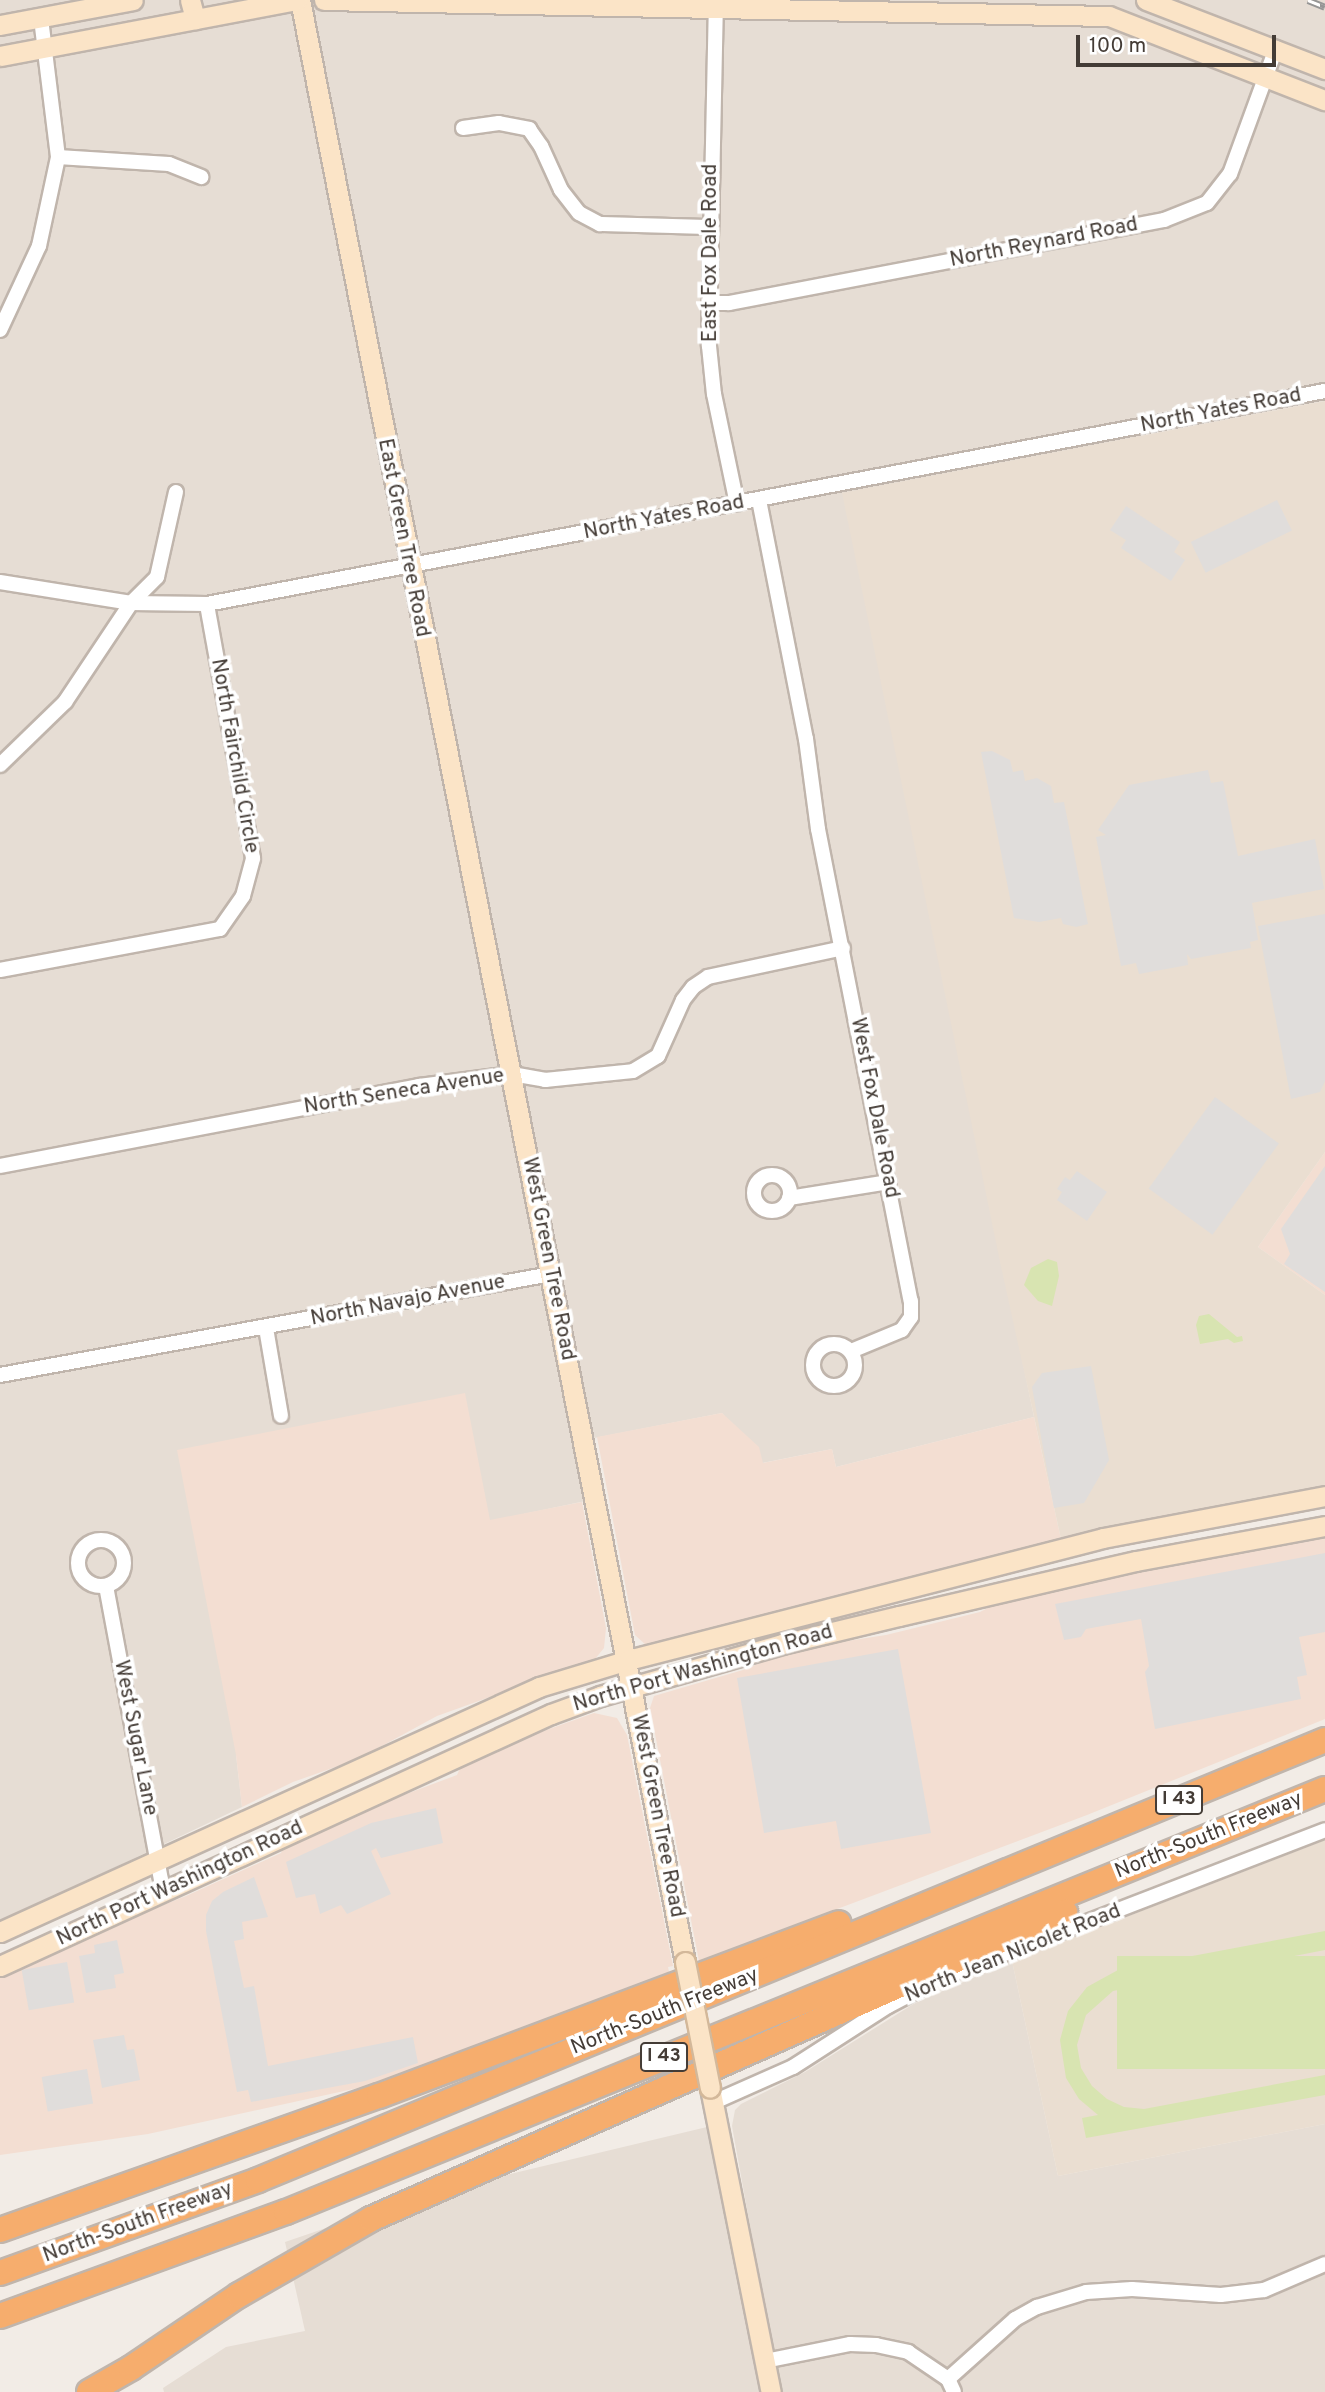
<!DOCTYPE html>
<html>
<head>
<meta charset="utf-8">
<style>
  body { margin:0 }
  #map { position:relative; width:1325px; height:2392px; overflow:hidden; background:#f2ece6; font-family:Overpass,sans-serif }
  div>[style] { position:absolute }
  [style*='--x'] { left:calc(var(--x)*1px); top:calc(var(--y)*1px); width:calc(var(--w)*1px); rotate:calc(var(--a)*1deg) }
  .residential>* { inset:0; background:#e6ddd4 }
  .commercial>* { inset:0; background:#f3ded2 }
  .education>* { inset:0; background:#eaded1 }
  .green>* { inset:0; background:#d8e4b1; transform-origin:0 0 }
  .parking>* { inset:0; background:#e0dddb; transform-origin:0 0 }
  .roads { filter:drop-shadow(2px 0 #c0b5ac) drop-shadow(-2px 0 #c0b5ac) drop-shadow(0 2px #c0b5ac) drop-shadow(0 -2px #c0b5ac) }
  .street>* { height:14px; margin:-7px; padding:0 7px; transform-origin:7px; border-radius:7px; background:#fff }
  .street>.ring { margin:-7px; padding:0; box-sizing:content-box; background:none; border:14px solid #fff; border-radius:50% }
  .secondary>* { height:19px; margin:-9.5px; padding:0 9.5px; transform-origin:9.5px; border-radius:9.5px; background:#fbe4c7 }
  .highway>* { height:24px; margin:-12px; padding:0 12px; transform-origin:12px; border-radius:12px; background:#f6ad6d }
  .rail>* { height:7px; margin-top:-3.5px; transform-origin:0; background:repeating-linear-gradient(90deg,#fff 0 13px,#959595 0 26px); box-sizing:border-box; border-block:2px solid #959595 }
  .bridges { filter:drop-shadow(2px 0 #d3b89a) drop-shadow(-2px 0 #d3b89a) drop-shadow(0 2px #d3b89a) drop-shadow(0 -2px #d3b89a) }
  .secondary-bridge>* { height:19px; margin:-9.5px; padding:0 9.5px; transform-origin:9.5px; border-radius:9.5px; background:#fbe4c7 }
  span { translate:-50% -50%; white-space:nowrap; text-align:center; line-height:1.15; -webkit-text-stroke:7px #fff; paint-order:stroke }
  .shield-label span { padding:2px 5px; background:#fff; border:2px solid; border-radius:5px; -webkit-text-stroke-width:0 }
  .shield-label { font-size:19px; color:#443c36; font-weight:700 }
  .street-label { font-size:21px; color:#443c36 }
  .scale { position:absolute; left:1076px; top:35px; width:200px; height:32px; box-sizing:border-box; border:4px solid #443c36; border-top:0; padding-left:9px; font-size:21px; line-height:24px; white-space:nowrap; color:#443c36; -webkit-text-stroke:5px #fff; paint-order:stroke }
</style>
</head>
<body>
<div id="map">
  <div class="residential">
    <i style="clip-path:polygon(0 0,1325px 0,1325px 401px,843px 494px,1034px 1417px,836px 1467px,832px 1449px,762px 1463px,722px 1413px,584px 1440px,595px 1499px,490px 1521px,236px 1755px,242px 1807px,0 1922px)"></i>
    <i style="clip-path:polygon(1012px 1961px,1058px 2176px,1325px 2124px,1325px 2392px,780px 2392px,732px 2126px,735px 2110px,741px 2104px,805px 2072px,915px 2003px)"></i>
    <i style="clip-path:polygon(707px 2127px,725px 2195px,763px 2392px,164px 2392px,163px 2388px,226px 2347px,305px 2331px,285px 2242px,426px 2194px)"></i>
  </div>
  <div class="commercial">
    <i style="clip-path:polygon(1325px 1152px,1325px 1295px,1258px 1247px)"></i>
    <i style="clip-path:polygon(465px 1393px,490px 1520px,582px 1502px,606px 1628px,604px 1648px,595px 1659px,437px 1716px,358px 1759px,293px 1782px,242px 1807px,236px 1755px,177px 1450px)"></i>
    <i style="clip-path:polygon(722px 1413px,759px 1447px,763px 1463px,832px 1449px,836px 1467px,1034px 1417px,1061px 1539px,647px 1646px,635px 1635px,597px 1437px)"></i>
    <i style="clip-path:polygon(1325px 1535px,1325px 1719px,1087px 1815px,699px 1961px,650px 1708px,654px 1696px,743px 1670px,795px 1649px,886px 1635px,980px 1612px,1003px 1600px,1108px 1576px)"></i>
    <i style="clip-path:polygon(594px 1713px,617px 1718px,627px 1735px,673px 1966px,668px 1967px,669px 1972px,376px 2084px,148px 2134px,0 2155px,0 1975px,87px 1935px,186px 1896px,281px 1853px,284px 1845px,334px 1821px,457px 1775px,462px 1764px,496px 1748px)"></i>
  </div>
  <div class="education">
    <i style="clip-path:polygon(1325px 401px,1325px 1152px,1258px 1247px,1325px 1295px,1325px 1487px,1061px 1539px,1000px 1262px,842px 493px)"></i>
    <i style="clip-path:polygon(1325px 1840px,1325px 2124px,1058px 2176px,1012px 1961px)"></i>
  </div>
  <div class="green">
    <i style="clip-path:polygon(1048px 1259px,1057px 1262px,1059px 1276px,1052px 1306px,1038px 1301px,1024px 1285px,1031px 1268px)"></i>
    <i style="clip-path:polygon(1209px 1314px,1237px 1337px,1242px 1336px,1243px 1341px,1234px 1343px,1228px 1339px,1200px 1344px,1196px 1325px,1199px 1316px)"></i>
    <i style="clip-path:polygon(1325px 1931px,1325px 1950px,1113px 1991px,1086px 2015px,1077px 2045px,1081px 2068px,1092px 2086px,1107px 2099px,1124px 2107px,1144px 2109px,1325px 2075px,1325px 2095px,1086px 2138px,1082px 2118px,1098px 2115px,1079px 2099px,1066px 2078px,1060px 2040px,1068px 2011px,1087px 1987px,1118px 1970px)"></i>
    <i style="left:1325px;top:1956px;width:113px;height:208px;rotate:90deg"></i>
  </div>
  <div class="parking">
    <i style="left:1277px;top:500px;width:34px;height:96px;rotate:64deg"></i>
    <i style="clip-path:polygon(1126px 506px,1180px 542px,1174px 552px,1185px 560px,1171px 581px,1121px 548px,1126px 540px,1110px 530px)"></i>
    <i style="clip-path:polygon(992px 751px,1010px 760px,1013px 772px,1023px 770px,1025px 781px,1037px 778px,1051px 786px,1054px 803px,1064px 802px,1088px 924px,1076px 927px,1063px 924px,1061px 918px,1039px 922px,1014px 918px,981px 752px)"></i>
    <i style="clip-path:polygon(1208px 770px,1211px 783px,1223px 781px,1238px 856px,1315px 839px,1324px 889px,1252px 903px,1258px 940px,1250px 942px,1251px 948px,1191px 959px,1187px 954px,1188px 965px,1139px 974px,1136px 963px,1121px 966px,1096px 837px,1106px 835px,1098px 830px,1129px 785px)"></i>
    <i style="clip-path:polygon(1325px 914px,1325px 1081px,1320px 1092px,1291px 1099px,1258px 926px)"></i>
    <i style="left:1215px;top:1097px;width:79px;height:113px;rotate:36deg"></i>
    <i style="clip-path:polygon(1325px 1166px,1325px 1292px,1284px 1264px,1290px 1254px,1281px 1229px)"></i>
    <i style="clip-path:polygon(1077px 1171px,1107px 1192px,1087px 1221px,1057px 1200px,1062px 1192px,1057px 1189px,1065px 1177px,1070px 1180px)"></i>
    <i style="clip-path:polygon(1091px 1366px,1109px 1460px,1084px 1503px,1054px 1508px,1032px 1387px,1042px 1373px)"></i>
    <i style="clip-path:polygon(1325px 1553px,1325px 1632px,1299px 1637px,1307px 1675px,1297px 1677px,1301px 1699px,1155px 1729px,1145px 1672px,1149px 1666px,1141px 1619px,1086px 1629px,1081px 1637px,1064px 1640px,1055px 1604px)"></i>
    <i style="clip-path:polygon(898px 1649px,931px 1833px,841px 1849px,836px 1821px,764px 1833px,737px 1678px)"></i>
    <i style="clip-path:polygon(436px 1808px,443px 1843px,381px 1858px,376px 1848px,371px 1851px,391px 1894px,347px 1914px,341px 1905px,320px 1914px,315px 1894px,296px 1898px,286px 1862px,371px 1823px)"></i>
    <i style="clip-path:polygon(254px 1877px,268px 1917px,242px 1922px,244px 1939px,234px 1941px,244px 1988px,254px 1986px,268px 2066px,413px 2037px,418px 2063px,365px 2081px,251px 2102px,248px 2090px,237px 2092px,206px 1931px,206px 1915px,212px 1901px,223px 1892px)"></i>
    <i style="clip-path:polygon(117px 1940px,124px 1973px,114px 1975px,116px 1988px,86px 1993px,79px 1956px,95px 1953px,94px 1945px)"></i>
    <i style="left:67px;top:1962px;width:41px;height:46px;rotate:80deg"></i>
    <i style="clip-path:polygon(124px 2035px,127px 2050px,134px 2049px,140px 2080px,102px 2088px,93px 2040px)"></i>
    <i style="left:87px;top:2069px;width:35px;height:46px;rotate:80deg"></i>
  </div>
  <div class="roads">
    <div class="street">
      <i style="--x:716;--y:0;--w:346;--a:91.2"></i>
      <i style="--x:709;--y:346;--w:48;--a:84.1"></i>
      <i style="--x:714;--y:394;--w:112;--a:78.2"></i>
      <i style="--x:463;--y:128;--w:36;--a:-8"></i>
      <i style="--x:499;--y:123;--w:31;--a:11"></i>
      <i style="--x:529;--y:129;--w:21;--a:55"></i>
      <i style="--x:541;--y:146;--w:48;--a:65.6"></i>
      <i style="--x:561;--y:190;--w:29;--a:52"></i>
      <i style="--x:579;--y:213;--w:24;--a:28"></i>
      <i style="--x:600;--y:224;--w:109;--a:1.6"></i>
      <i style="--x:58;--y:157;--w:111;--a:3.6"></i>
      <i style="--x:169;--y:164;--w:35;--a:22"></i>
      <i style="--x:710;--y:303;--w:19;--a:0"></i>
      <i style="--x:729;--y:303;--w:443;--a:-10.8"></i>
      <i style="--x:1164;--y:220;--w:46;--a:-21.6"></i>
      <i style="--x:1207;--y:203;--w:37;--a:-52"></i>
      <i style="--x:1230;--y:174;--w:134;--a:-69.9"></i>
      <i style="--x:0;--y:330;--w:93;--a:-65.1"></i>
      <i style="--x:39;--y:246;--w:91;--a:-77.9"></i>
      <i style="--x:58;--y:157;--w:140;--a:-97"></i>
      <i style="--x:759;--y:500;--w:244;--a:78.9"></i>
      <i style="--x:806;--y:739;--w:91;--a:82.4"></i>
      <i style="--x:818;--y:829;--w:481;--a:78.9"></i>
      <i style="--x:911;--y:1301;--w:16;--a:90"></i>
      <i style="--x:911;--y:1317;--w:16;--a:125"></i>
      <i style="--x:902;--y:1330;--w:55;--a:157.6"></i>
      <i style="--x:0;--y:582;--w:133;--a:9.1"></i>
      <i style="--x:131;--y:603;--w:76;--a:0.8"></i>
      <i style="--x:207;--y:604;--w:1138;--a:-10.79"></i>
      <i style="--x:0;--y:765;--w:91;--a:-44.1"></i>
      <i style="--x:65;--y:702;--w:119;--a:-56.3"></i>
      <i style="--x:131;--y:603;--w:37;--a:-45"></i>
      <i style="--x:157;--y:577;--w:87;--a:-77.4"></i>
      <i style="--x:0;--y:970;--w:224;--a:-10.6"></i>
      <i style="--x:220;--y:929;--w:40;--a:-55.1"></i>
      <i style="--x:243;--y:896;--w:39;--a:-75"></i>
      <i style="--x:253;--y:858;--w:258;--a:-100.3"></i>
      <i style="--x:0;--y:1166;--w:427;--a:-10.8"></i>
      <i style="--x:419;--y:1086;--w:94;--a:-7.4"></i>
      <i style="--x:512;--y:1074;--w:34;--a:10"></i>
      <i style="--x:545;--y:1080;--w:88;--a:-5.8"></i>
      <i style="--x:633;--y:1071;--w:29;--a:-31"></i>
      <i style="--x:658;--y:1056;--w:61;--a:-65.9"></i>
      <i style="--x:683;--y:1000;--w:16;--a:-52"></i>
      <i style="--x:693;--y:987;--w:18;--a:-34"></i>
      <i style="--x:708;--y:977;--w:138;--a:-12.1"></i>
      <i class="ring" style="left:754px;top:1175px;width:22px;height:22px"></i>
      <i style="--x:789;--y:1198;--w:101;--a:-9.1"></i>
      <i style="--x:266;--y:1328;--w:89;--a:80.3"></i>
      <i class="ring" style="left:813px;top:1344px;width:28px;height:28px"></i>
      <i style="--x:0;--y:1375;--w:560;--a:-10.39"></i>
      <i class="ring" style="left:78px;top:1540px;width:32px;height:32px"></i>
      <i style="--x:106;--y:1586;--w:310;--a:79.4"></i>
      <i style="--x:960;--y:1971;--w:391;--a:-21.1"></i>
      <i style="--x:714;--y:2102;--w:86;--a:-23.9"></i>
      <i style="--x:793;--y:2067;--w:113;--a:-32.7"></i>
      <i style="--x:888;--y:2006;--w:43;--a:-27.8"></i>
      <i style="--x:765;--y:2361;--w:87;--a:-11.3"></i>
      <i style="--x:850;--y:2344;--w:26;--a:2"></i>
      <i style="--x:876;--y:2345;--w:33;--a:12"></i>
      <i style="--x:908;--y:2352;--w:48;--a:34"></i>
      <i style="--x:948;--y:2379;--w:14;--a:65"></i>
      <i style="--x:948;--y:2379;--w:90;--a:-41.8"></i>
      <i style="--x:1015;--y:2319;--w:25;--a:-29"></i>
      <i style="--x:1037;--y:2307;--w:51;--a:-17"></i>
      <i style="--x:1086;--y:2292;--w:46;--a:-3.7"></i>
      <i style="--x:1132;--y:2289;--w:89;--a:3.9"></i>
      <i style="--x:1221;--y:2295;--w:43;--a:-6.6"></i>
      <i style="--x:1264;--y:2290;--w:66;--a:-23.1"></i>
    </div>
    <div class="secondary">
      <i style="--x:190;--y:0;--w:20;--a:75"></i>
      <i style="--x:300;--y:0;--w:1999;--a:78.9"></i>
      <i style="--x:324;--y:0;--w:785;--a:1.17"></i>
      <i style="--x:1109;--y:16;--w:232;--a:21.3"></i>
      <i style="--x:1146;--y:0;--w:192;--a:21.1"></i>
      <i style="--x:0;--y:25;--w:135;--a:-10.6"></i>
      <i style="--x:0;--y:56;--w:302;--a:-10.7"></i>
      <i style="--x:0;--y:1932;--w:592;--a:-24.44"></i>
      <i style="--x:539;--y:1687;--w:93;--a:-16.9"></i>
      <i style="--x:628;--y:1660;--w:490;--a:-14.4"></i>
      <i style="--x:1103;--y:1538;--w:226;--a:-10.7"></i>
      <i style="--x:0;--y:1966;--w:606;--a:-24.58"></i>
      <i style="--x:551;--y:1714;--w:52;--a:-20.2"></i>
      <i style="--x:600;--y:1696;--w:189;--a:-15.9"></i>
      <i style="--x:782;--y:1644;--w:120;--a:-13.5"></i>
      <i style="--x:899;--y:1616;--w:243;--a:-13.1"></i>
      <i style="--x:1136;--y:1561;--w:192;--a:-10.5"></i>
      <i style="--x:710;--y:2088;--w:310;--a:78.7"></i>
    </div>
    <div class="highway">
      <i style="--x:0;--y:2230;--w:402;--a:-19.5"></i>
      <i style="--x:379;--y:2096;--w:491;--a:-20.6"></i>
      <i style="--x:0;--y:2273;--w:274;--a:-19.8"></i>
      <i style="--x:258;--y:2180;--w:1154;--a:-22.41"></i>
      <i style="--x:0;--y:2316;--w:304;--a:-20"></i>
      <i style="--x:286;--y:2212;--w:1122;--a:-22.15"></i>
      <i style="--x:89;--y:2392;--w:48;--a:-29.7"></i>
      <i style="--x:131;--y:2368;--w:130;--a:-34.1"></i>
      <i style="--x:239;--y:2295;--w:152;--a:-29.9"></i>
      <i style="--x:371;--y:2219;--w:759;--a:-23.86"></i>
    </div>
  </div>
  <div class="rail">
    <i style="--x:1308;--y:0;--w:18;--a:22"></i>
  </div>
  <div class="bridges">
    <div class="secondary-bridge">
      <i style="--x:685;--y:1962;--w:128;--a:78.8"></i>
    </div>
  </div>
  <div class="shield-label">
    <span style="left:1179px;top:1800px">I 43</span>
    <span style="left:664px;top:2057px">I 43</span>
  </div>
  <div class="street-label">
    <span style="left:1044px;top:243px;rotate:-11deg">North Reynard Road</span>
    <span style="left:711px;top:253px;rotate:-90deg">East Fox Dale Road</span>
    <span style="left:1221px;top:411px;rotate:-11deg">North Yates Road</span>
    <span style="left:664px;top:518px;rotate:-11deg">North Yates Road</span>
    <span style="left:403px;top:538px;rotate:79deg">East Green Tree Road</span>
    <span style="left:234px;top:756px;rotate:80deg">North Fairchild Circle</span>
    <span style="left:404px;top:1092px;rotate:-9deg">North Seneca Avenue</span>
    <span style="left:874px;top:1108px;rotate:79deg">West Fox Dale Road</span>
    <span style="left:548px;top:1259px;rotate:79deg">West Green Tree Road</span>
    <span style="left:408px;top:1301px;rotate:-11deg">North Navajo Avenue</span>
    <span style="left:703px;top:1669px;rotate:-16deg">North Port Washington Road</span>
    <span style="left:135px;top:1738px;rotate:79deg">West Sugar Lane</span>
    <span style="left:657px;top:1816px;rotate:79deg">West Green Tree Road</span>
    <span style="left:1209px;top:1836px;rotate:-22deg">North-South Freeway</span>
    <span style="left:180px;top:1884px;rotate:-25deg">North Port Washington Road</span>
    <span style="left:1013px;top:1954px;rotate:-22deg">North Jean Nicolet Road</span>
    <span style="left:665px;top:2012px;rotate:-22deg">North-South Freeway</span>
    <span style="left:138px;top:2223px;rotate:-20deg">North-South Freeway</span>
  </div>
  <div class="scale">100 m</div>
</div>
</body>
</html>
